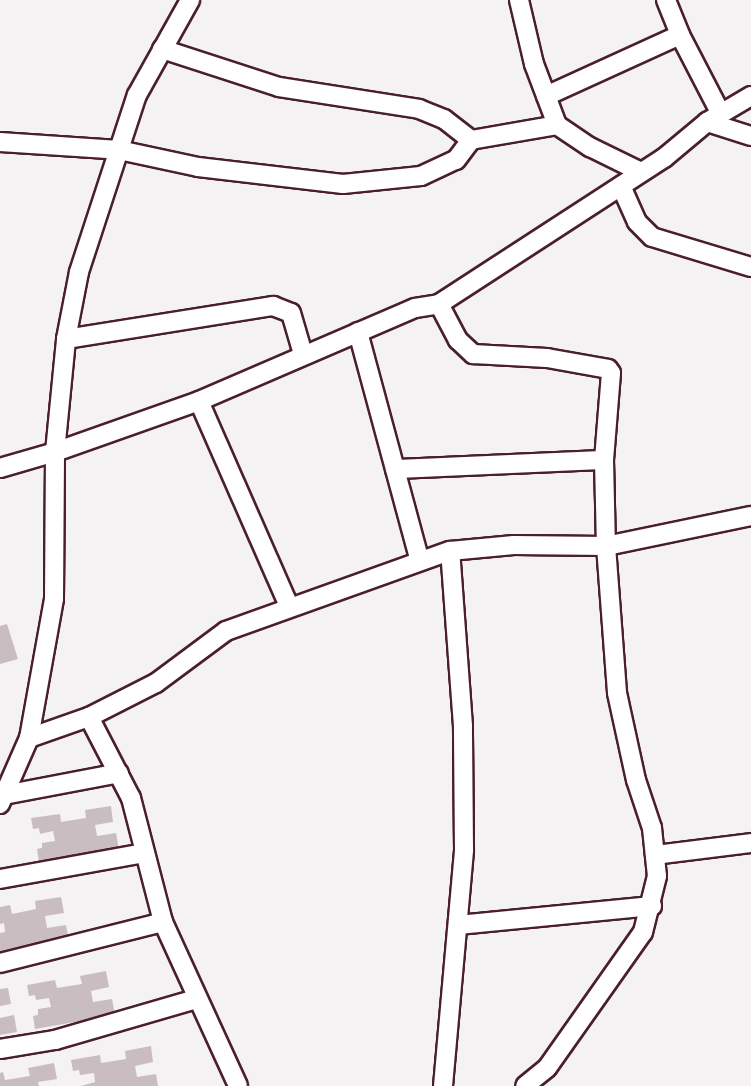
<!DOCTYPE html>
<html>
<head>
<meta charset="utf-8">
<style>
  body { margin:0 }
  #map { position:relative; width:751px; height:1086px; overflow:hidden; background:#f4f2f2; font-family:"Comic Neue",sans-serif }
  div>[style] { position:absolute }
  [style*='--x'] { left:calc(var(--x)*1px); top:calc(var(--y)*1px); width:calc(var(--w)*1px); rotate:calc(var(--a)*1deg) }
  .building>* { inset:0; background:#cabdc1 }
  .roads { filter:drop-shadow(2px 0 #4a1f2b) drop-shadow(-2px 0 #4a1f2b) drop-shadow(0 2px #4a1f2b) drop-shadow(0 -2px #4a1f2b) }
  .street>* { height:18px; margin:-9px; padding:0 9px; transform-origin:9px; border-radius:9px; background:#fff }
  span { translate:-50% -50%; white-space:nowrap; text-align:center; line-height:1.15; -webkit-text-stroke:6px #fff; paint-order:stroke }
</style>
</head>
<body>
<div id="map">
  <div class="building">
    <i style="clip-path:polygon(7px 624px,18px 659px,0 664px,0 626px)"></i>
    <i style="clip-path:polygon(111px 806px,113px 822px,95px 825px,97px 836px,116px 833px,119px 850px,39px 862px,37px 849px,42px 848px,42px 843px,55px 841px,53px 831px,40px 834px,39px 828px,33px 829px,31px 818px,60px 814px,61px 822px,86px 818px,85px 810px)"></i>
    <i style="clip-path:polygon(61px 897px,64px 913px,45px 916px,47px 928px,66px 925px,69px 941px,0 952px,0 933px,5px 932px,4px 923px,0 924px,0 907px,10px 905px,12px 914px,36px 909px,35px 901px)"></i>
    <i style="clip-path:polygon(106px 971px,109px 987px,91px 991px,93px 1002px,112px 999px,115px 1015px,35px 1029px,33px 1016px,38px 1015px,38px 1009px,51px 1007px,49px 998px,36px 1000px,35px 995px,29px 996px,27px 985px,55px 980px,57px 988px,82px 984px,80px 976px)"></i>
    <i style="clip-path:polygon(8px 988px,11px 1004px,0 1006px,0 989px)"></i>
    <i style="clip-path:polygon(14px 1015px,17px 1032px,0 1035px,0 1018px)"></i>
    <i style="clip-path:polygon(151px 1046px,153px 1062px,135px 1066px,137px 1077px,156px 1074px,158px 1086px,81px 1086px,95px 1082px,94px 1073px,80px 1075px,79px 1070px,73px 1071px,71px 1060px,100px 1055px,101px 1063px,126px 1059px,125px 1051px)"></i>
    <i style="clip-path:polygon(54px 1063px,57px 1079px,38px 1082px,39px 1086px,0 1086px,0 1073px,3px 1072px,5px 1080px,30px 1076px,28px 1068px)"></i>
  </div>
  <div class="roads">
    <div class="street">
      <i style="--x:519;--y:0;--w:66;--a:76.8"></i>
      <i style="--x:534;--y:64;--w:65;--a:69.3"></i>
      <i style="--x:557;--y:125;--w:40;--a:34"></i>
      <i style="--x:590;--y:147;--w:57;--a:26.1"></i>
      <i style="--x:666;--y:0;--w:38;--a:68"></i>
      <i style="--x:680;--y:35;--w:89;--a:62.6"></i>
      <i style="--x:162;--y:49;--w:123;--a:18"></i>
      <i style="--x:279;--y:87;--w:142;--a:8.9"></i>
      <i style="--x:419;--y:109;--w:27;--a:22"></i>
      <i style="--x:444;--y:119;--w:34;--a:38"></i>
      <i style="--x:546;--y:96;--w:147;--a:-24.5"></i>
      <i style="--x:707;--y:122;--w:46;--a:17.7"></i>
      <i style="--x:471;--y:140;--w:87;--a:-9.9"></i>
      <i style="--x:0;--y:142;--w:119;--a:3.8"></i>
      <i style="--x:119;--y:150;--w:81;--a:12.1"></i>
      <i style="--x:198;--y:167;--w:146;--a:6.7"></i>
      <i style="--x:343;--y:184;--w:78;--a:-5.9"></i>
      <i style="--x:421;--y:176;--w:38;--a:-25"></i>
      <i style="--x:456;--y:160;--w:25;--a:-53"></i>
      <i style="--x:621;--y:186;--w:39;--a:66"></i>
      <i style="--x:637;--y:222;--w:21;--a:45"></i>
      <i style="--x:652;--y:237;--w:103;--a:16.9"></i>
      <i style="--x:439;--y:304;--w:41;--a:62.2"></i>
      <i style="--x:458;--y:340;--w:21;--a:43"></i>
      <i style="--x:473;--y:354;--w:74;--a:3.1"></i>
      <i style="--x:547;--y:358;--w:62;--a:10.2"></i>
      <i style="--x:608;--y:369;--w:5;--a:53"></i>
      <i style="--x:611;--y:373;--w:87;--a:94.6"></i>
      <i style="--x:604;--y:460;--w:86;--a:88.7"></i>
      <i style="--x:606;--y:546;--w:147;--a:85.7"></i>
      <i style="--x:617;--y:693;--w:89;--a:77.7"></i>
      <i style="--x:636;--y:780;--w:51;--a:71.6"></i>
      <i style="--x:652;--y:828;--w:48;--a:84.1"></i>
      <i style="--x:657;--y:876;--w:58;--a:104"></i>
      <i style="--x:643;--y:932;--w:166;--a:125.2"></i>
      <i style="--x:547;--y:1068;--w:28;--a:141"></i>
      <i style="--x:358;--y:332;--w:237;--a:74.9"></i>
      <i style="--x:66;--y:339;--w:210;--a:-9.1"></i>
      <i style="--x:273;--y:306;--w:19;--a:21"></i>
      <i style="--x:291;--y:313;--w:43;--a:73.7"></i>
      <i style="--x:199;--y:401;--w:224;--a:66.3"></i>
      <i style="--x:0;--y:468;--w:57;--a:-16.2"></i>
      <i style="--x:55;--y:452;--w:153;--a:-19.5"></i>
      <i style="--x:199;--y:401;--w:235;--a:-23.3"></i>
      <i style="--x:415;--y:308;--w:24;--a:-9"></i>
      <i style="--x:439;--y:304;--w:268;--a:-33"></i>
      <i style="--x:664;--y:158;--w:56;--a:-39.9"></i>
      <i style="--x:707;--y:122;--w:51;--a:-30.6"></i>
      <i style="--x:395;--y:469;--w:209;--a:-2.5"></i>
      <i style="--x:89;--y:717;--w:91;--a:62.6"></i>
      <i style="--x:131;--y:798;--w:128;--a:75.5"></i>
      <i style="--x:163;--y:922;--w:180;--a:65.4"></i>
      <i style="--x:29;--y:738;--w:64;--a:-19.3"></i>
      <i style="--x:89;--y:717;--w:75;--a:-26.9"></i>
      <i style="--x:156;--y:683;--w:87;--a:-36.6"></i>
      <i style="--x:226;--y:631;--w:238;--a:-19.7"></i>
      <i style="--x:450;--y:551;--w:64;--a:-5.4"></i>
      <i style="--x:514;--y:545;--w:92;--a:0.6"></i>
      <i style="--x:606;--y:546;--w:148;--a:-11.7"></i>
      <i style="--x:4;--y:795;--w:117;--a:-10.8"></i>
      <i style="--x:0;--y:804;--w:72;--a:-66.3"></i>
      <i style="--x:29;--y:738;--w:141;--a:-79.8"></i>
      <i style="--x:54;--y:599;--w:147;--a:-89.6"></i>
      <i style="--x:55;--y:452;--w:114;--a:-84.4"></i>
      <i style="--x:66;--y:339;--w:68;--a:-79"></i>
      <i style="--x:79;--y:272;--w:186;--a:-71.9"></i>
      <i style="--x:137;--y:95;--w:109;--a:-60.8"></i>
      <i style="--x:655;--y:855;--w:97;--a:-7.1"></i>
      <i style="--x:0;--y:879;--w:146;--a:-10.2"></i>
      <i style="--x:458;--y:925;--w:195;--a:-5.6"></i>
      <i style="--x:0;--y:963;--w:168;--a:-14.1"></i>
      <i style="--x:0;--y:1049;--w:56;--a:-9.3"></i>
      <i style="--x:55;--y:1040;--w:147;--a:-16.2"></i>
      <i style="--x:443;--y:1086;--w:238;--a:-84.9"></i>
      <i style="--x:464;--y:849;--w:123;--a:-90.5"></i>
      <i style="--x:463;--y:726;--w:175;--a:-94.2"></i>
    </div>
  </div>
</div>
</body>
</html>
